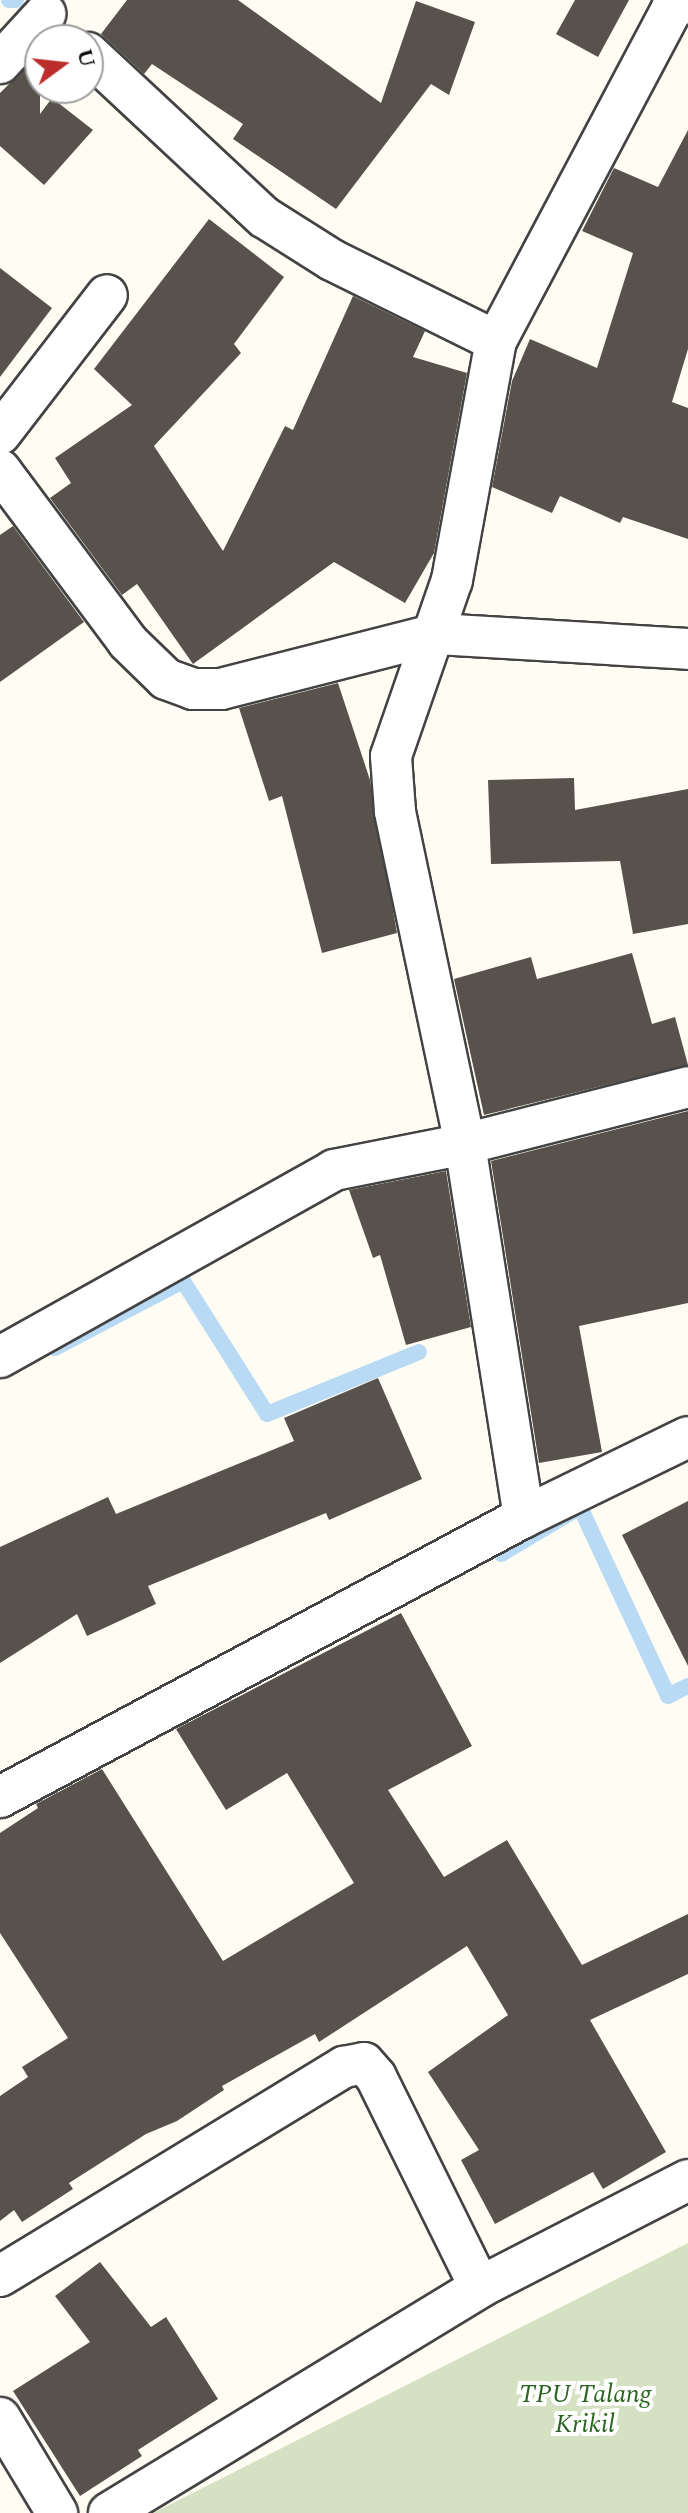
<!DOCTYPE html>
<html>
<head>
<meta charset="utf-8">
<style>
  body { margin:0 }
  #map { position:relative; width:688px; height:2513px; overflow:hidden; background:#fffdf3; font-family:Spectral,serif }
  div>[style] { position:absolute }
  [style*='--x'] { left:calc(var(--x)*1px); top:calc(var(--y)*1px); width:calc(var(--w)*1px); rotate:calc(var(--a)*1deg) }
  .cemetery>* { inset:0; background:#d5e1c3 }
  .stream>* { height:16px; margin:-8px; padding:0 8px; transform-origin:8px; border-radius:8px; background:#b9daf4 }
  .building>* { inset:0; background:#58524c }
  .roads { filter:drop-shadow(2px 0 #434343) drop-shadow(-2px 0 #434343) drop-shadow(0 2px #434343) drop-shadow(0 -2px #434343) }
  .street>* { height:40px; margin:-20px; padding:0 20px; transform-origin:20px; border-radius:20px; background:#fff }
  span { translate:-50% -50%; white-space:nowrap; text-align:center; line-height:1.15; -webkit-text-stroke:8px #fff; paint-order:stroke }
  .park-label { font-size:26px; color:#2b6621; font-style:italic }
  .north { position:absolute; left:24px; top:24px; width:80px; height:80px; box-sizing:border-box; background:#fff; border:2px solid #9f9f9f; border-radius:50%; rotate:75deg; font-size:22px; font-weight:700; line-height:32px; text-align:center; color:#101010 }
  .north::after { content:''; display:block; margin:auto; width:28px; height:36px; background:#bc2e2b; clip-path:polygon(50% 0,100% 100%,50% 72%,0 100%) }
</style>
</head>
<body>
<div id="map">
  <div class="cemetery">
    <i style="clip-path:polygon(688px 2243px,688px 2513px,153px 2513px)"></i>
  </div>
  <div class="stream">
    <i style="--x:9;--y:0;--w:7;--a:0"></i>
    <i style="--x:55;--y:1348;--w:144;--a:-27.6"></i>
    <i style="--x:183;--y:1281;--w:157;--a:57.7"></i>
    <i style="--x:267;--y:1414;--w:164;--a:-22.2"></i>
    <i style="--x:501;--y:1554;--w:92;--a:-30.7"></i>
    <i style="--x:580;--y:1507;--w:208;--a:65"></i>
    <i style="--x:668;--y:1696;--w:22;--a:-27"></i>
  </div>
  <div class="building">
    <i style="clip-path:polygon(127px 0,238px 0,381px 103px,416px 1px,475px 22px,449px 95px,431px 84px,336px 209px,233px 139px,243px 124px,152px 64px,144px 74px,101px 34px)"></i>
    <i style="clip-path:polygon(575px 0,629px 0,598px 57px,556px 34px)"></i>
    <i style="clip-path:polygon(40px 53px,40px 114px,52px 98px,93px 130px,44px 185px,0 146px,0 93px)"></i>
    <i style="clip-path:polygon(688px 130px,688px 349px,672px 402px,688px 408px,688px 539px,623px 517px,620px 523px,560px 496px,552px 513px,492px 487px,512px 381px,530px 339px,597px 368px,633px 253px,582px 231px,614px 168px,658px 187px)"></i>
    <i style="clip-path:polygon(209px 219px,284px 277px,234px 344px,241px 353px,154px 446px,223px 551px,285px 426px,293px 430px,353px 296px,425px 331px,413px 357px,467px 373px,434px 553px,405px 603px,334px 562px,193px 664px,137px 584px,122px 595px,50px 498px,71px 483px,55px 458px,132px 405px,94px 369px)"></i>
    <i style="clip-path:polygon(0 268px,52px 308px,0 377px)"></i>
    <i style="clip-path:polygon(13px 526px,84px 622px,0 682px,0 535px)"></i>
    <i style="clip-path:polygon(338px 683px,370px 780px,397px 933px,322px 953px,282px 796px,269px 801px,239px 708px)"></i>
    <i style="clip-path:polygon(574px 778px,575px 810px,688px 789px,688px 924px,633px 934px,620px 861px,491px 864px,488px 780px)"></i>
    <i style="clip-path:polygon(632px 953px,652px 1024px,675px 1017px,688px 1065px,484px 1115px,454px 979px,531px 957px,537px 979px)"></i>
    <i style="clip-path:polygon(688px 1111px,688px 1303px,579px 1326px,602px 1452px,539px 1463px,491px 1161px)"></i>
    <i style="clip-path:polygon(446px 1171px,471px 1327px,406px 1345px,380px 1255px,373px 1258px,349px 1190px)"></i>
    <i style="clip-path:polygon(378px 1378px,422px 1479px,329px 1520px,326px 1513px,148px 1586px,156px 1604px,87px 1636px,77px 1614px,0 1663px,0 1547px,108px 1497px,116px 1514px,294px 1441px,284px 1418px)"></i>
    <i style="clip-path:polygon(688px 1501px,688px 1666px,622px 1535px)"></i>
    <i style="clip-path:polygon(401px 1613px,472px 1746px,388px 1790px,444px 1877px,507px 1840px,582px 1965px,688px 1914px,688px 1974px,590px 2020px,666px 2152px,603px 2189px,593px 2172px,495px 2224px,461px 2160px,479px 2150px,428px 2072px,508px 2015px,467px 1946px,319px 2042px,315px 2034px,222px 2086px,224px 2090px,177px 2121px,146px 2134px,69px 2183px,73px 2189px,22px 2222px,14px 2210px,0 2221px,0 2096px,28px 2077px,22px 2067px,68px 2038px,0 1933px,0 1833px,38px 1808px,36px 1804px,102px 1769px,223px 1961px,354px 1883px,287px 1773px,226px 1810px,176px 1729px)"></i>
    <i style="clip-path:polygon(100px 2262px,151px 2327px,166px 2317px,218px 2399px,138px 2450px,142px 2456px,80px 2496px,13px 2391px,90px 2342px,55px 2296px)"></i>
  </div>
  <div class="roads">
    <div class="street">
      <i style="--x:88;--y:53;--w:241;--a:43"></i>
      <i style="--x:264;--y:217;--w:80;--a:32.3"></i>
      <i style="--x:332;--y:260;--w:183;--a:26.3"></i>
      <i style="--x:0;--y:63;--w:67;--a:-47.4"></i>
      <i style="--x:0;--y:434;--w:175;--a:-52.4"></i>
      <i style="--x:0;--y:470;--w:214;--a:53.3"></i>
      <i style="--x:128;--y:642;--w:53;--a:44.2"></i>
      <i style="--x:166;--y:679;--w:29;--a:20"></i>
      <i style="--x:193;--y:689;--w:28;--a:0"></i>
      <i style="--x:221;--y:689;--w:223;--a:-14.3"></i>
      <i style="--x:437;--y:634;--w:251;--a:3.4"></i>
      <i style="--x:0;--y:1357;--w:383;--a:-29.2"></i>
      <i style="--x:334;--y:1170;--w:134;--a:-11.2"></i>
      <i style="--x:465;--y:1144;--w:230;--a:-14.3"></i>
      <i style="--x:524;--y:1517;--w:182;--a:-26"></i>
      <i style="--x:0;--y:1797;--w:594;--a:-28.12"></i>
      <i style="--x:524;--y:1517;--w:378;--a:-99"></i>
      <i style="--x:465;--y:1144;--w:340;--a:-101.9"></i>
      <i style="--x:395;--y:811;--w:55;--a:-94.2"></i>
      <i style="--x:391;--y:756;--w:186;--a:-70.9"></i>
      <i style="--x:452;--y:580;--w:243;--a:-79.6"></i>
      <i style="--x:496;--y:341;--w:377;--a:-62.1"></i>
      <i style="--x:672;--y:8;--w:17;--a:-21"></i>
      <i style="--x:0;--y:2276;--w:403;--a:-31.3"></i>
      <i style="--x:344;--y:2067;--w:20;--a:-11"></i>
      <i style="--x:364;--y:2063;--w:18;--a:49"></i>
      <i style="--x:376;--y:2077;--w:234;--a:63.7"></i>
      <i style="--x:0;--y:2418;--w:111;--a:59"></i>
      <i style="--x:109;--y:2513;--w:434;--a:-31.3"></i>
      <i style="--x:480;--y:2287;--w:234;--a:-27.2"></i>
    </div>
  </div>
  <div class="park-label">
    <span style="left:585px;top:2410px">TPU Talang<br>Krikil</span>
  </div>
  <div class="north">U</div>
</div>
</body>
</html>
